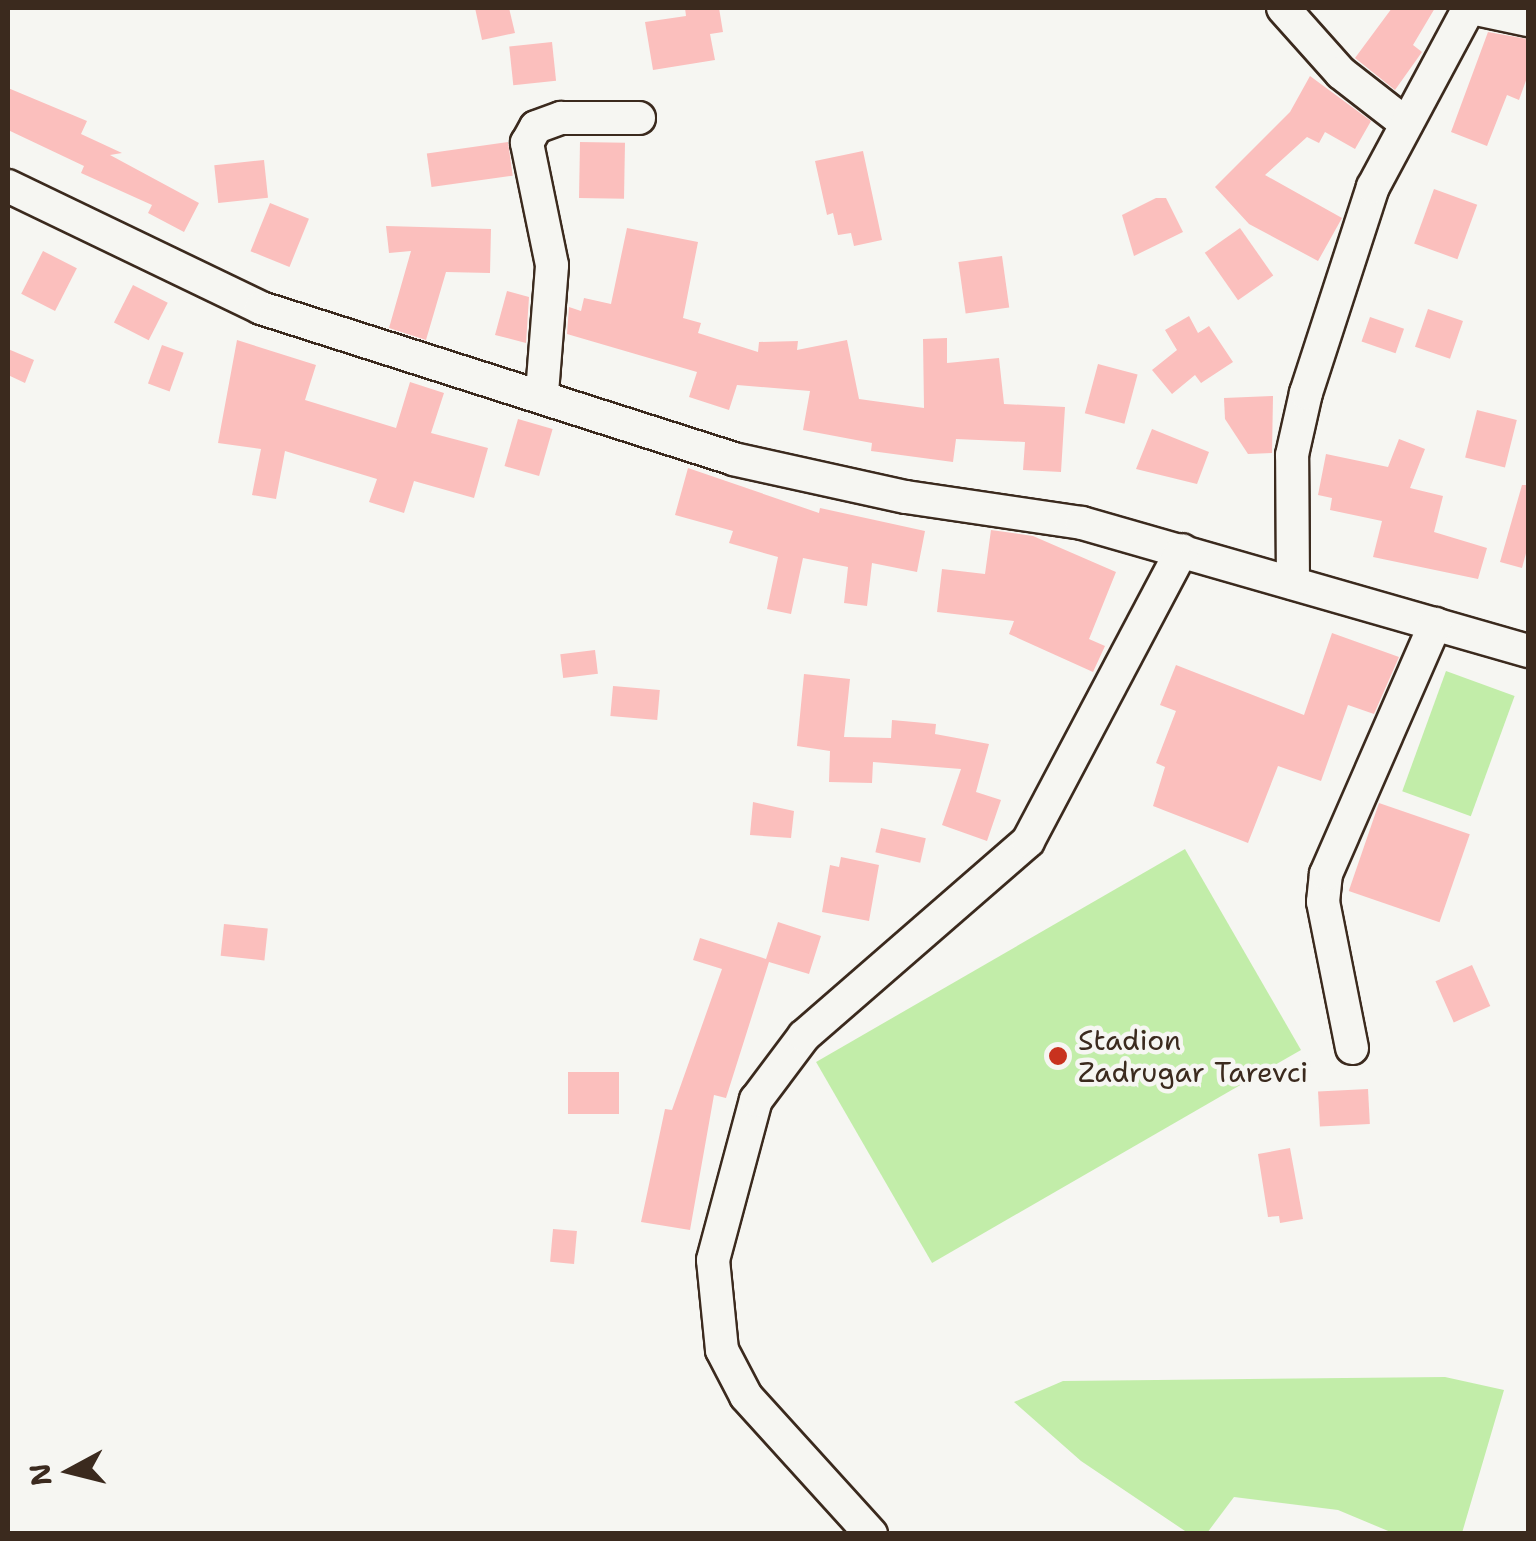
<!DOCTYPE html>
<html>
<head>
<meta charset="utf-8">
<style>
  body { margin:0 }
  #map { position:relative; width:1536px; height:1541px; overflow:hidden; background:#f6f6f2; font-family:"Shantell Sans",sans-serif }
  div>[style] { position:absolute }
  [style*='--x'] { left:calc(var(--x)*1px); top:calc(var(--y)*1px); width:calc(var(--w)*1px); rotate:calc(var(--a)*1deg) }
  .green>* { inset:0; background:#c2eda9; transform-origin:0 0 }
  .building>* { inset:0; background:#fbbfbd; transform-origin:0 0 }
  .roads { filter:drop-shadow(2px 0 #3b2a1e) drop-shadow(-2px 0 #3b2a1e) drop-shadow(0 2px #3b2a1e) drop-shadow(0 -2px #3b2a1e) }
  .minor>* { height:32px; margin:-16px; padding:0 16px; transform-origin:16px; border-radius:16px; background:#f6f6f2 }
  .dots>* { width:28px; height:28px; translate:-50% -50%; box-sizing:border-box; border:5px solid #f6f6f2; border-radius:50% }
  span { translate:-50% -50%; white-space:nowrap; text-align:center; line-height:1.15; -webkit-text-stroke:9px #f6f6f2; paint-order:stroke }
  .poi-label { font-size:28px; color:#3b2a1e }
  .left { translate:0 -50%; text-align:left }
  .frame { position:absolute; inset:0; border:10px solid #3b2a1e; pointer-events:none }
  .north { position:absolute; left:20px; top:1421px; width:100px; height:100px; -webkit-text-stroke:8px #f6f6f2; paint-order:stroke; rotate:263deg; font-size:28px; font-weight:700; line-height:40px; text-align:center; color:#3b2a1e }
  .north::after { content:''; display:block; margin:auto; width:35px; height:45px; background:#3b2a1e; clip-path:polygon(50% 0,100% 100%,50% 72%,0 100%) }
</style>
</head>
<body>
<div id="map">
  <div class="green">
    <i style="left:1446px;top:671px;width:73px;height:128px;rotate:20deg"></i>
    <i style="left:1185px;top:849px;width:232px;height:426px;rotate:60deg"></i>
    <i style="clip-path:polygon(1445px 1377px,1504px 1390px,1462px 1533px,1393px 1533px,1338px 1510px,1234px 1497px,1207px 1533px,1188px 1533px,1081px 1461px,1014px 1402px,1063px 1381px)"></i>
  </div>
  <div class="building">
    <i style="clip-path:polygon(475px 8px,509px 8px,515px 33px,482px 40px)"></i>
    <i style="clip-path:polygon(685px 8px,719px 8px,723px 32px,710px 34px,715px 60px,653px 70px,645px 22px,686px 16px)"></i>
    <i style="clip-path:polygon(1392px 8px,1435px 8px,1413px 45px,1422px 52px,1395px 90px,1355px 58px)"></i>
    <i style="clip-path:polygon(1488px 32px,1528px 39px,1528px 75px,1519px 100px,1507px 95px,1487px 146px,1451px 132px)"></i>
    <i style="left:552px;top:42px;width:39px;height:43px;rotate:84deg"></i>
    <i style="clip-path:polygon(1310px 76px,1371px 121px,1355px 149px,1325px 132px,1319px 143px,1307px 137px,1265px 175px,1342px 218px,1318px 261px,1249px 224px,1215px 187px,1290px 112px)"></i>
    <i style="clip-path:polygon(8px 88px,87px 121px,81px 134px,122px 153px,110px 155px,199px 203px,184px 232px,148px 213px,152px 205px,81px 173px,84px 166px,8px 130px)"></i>
    <i style="left:508px;top:142px;width:34px;height:82px;rotate:82deg"></i>
    <i style="left:580px;top:142px;width:45px;height:56px;rotate:1deg"></i>
    <i style="clip-path:polygon(863px 151px,882px 240px,854px 246px,851px 233px,838px 235px,833px 213px,827px 215px,815px 161px)"></i>
    <i style="left:264px;top:160px;width:38px;height:50px;rotate:84deg"></i>
    <i style="left:1434px;top:189px;width:46px;height:58px;rotate:20deg"></i>
    <i style="clip-path:polygon(1156px 198px,1166px 198px,1183px 232px,1134px 256px,1122px 215px)"></i>
    <i style="left:270px;top:203px;width:42px;height:52px;rotate:22deg"></i>
    <i style="clip-path:polygon(386px 226px,491px 229px,490px 273px,446px 272px,426px 340px,389px 328px,411px 251px,389px 253px)"></i>
    <i style="clip-path:polygon(627px 228px,698px 242px,683px 318px,701px 323px,698px 333px,758px 352px,759px 342px,798px 341px,797px 350px,847px 340px,859px 399px,924px 408px,923px 339px,947px 338px,947px 363px,999px 358px,1004px 404px,1065px 407px,1061px 472px,1023px 470px,1025px 442px,956px 439px,953px 462px,871px 451px,872px 443px,803px 430px,810px 391px,737px 385px,729px 410px,689px 397px,697px 372px,567px 334px,569px 307px,581px 311px,584px 298px,611px 304px)"></i>
    <i style="left:1240px;top:228px;width:58px;height:43px;rotate:55deg"></i>
    <i style="left:43px;top:251px;width:38px;height:48px;rotate:27deg"></i>
    <i style="left:1002px;top:256px;width:52px;height:44px;rotate:82deg"></i>
    <i style="left:133px;top:285px;width:39px;height:42px;rotate:27deg"></i>
    <i style="clip-path:polygon(507px 291px,529px 297px,526px 343px,495px 335px)"></i>
    <i style="left:1428px;top:309px;width:37px;height:40px;rotate:19deg"></i>
    <i style="clip-path:polygon(1189px 316px,1198px 333px,1209px 326px,1233px 362px,1201px 383px,1195px 375px,1172px 394px,1152px 370px,1177px 350px,1165px 330px)"></i>
    <i style="left:1370px;top:317px;width:36px;height:26px;rotate:19deg"></i>
    <i style="clip-path:polygon(237px 340px,316px 365px,305px 400px,396px 428px,410px 382px,444px 393px,431px 433px,488px 448px,474px 498px,414px 481px,404px 513px,369px 502px,377px 479px,285px 451px,276px 499px,252px 495px,261px 449px,218px 443px)"></i>
    <i style="left:162px;top:345px;width:23px;height:41px;rotate:20deg"></i>
    <i style="clip-path:polygon(8px 349px,34px 360px,25px 383px,8px 375px)"></i>
    <i style="left:1098px;top:364px;width:41px;height:51px;rotate:15deg"></i>
    <i style="clip-path:polygon(1273px 396px,1272px 453px,1248px 454px,1225px 419px,1224px 398px)"></i>
    <i style="left:1477px;top:410px;width:41px;height:49px;rotate:14deg"></i>
    <i style="left:518px;top:419px;width:36px;height:49px;rotate:16deg"></i>
    <i style="clip-path:polygon(1152px 429px,1209px 452px,1197px 484px,1136px 469px)"></i>
    <i style="clip-path:polygon(1399px 439px,1425px 449px,1410px 488px,1443px 496px,1434px 532px,1487px 548px,1478px 579px,1373px 557px,1382px 521px,1330px 510px,1332px 498px,1318px 495px,1326px 454px,1388px 467px)"></i>
    <i style="clip-path:polygon(688px 468px,819px 513px,820px 508px,925px 531px,917px 572px,872px 563px,867px 606px,844px 603px,848px 567px,803px 558px,791px 614px,767px 609px,778px 557px,729px 543px,733px 531px,675px 515px)"></i>
    <i style="clip-path:polygon(1522px 485px,1528px 485px,1528px 546px,1522px 568px,1500px 562px)"></i>
    <i style="clip-path:polygon(991px 530px,1033px 536px,1116px 572px,1089px 639px,1105px 646px,1093px 672px,1009px 634px,1014px 621px,937px 612px,942px 569px,985px 574px)"></i>
    <i style="clip-path:polygon(1332px 633px,1399px 657px,1374px 714px,1348px 705px,1321px 781px,1278px 766px,1248px 843px,1153px 806px,1165px 767px,1156px 763px,1176px 711px,1160px 705px,1176px 665px,1304px 715px)"></i>
    <i style="left:595px;top:650px;width:24px;height:35px;rotate:83deg"></i>
    <i style="clip-path:polygon(804px 674px,850px 679px,844px 737px,891px 738px,892px 720px,936px 724px,935px 734px,989px 744px,976px 792px,1001px 800px,987px 841px,942px 825px,961px 769px,873px 762px,872px 783px,829px 782px,830px 751px,797px 746px)"></i>
    <i style="left:613px;top:686px;width:47px;height:30px;rotate:5deg"></i>
    <i style="clip-path:polygon(753px 802px,794px 811px,791px 838px,750px 835px)"></i>
    <i style="left:1379px;top:803px;width:96px;height:93px;rotate:19deg"></i>
    <i style="left:881px;top:828px;width:46px;height:25px;rotate:13deg"></i>
    <i style="clip-path:polygon(841px 857px,879px 865px,869px 921px,822px 912px,830px 865px,839px 867px)"></i>
    <i style="clip-path:polygon(778px 922px,821px 936px,809px 974px,769px 962px,726px 1098px,714px 1095px,690px 1230px,641px 1222px,665px 1109px,672px 1110px,722px 969px,693px 960px,700px 938px,766px 959px)"></i>
    <i style="left:224px;top:924px;width:44px;height:32px;rotate:6deg"></i>
    <i style="left:1472px;top:965px;width:45px;height:40px;rotate:66deg"></i>
    <i style="left:568px;top:1072px;width:51px;height:42px"></i>
    <i style="left:1368px;top:1089px;width:35px;height:50px;rotate:87deg"></i>
    <i style="clip-path:polygon(1290px 1148px,1303px 1219px,1280px 1223px,1279px 1216px,1268px 1217px,1258px 1154px)"></i>
    <i style="left:553px;top:1229px;width:24px;height:33px;rotate:5deg"></i>
  </div>
  <div class="roads">
    <div class="minor">
      <i style="--x:1283;--y:8;--w:87;--a:48.3"></i>
      <i style="--x:1341;--y:73;--w:80;--a:37.9"></i>
      <i style="--x:1471;--y:8;--w:58;--a:11.9"></i>
      <i style="--x:8;--y:186;--w:281;--a:25.7"></i>
      <i style="--x:261;--y:308;--w:496;--a:17.7"></i>
      <i style="--x:733;--y:459;--w:177;--a:12.4"></i>
      <i style="--x:906;--y:497;--w:178;--a:8.4"></i>
      <i style="--x:1082;--y:523;--w:464;--a:16"></i>
      <i style="--x:542;--y:393;--w:128;--a:-85.5"></i>
      <i style="--x:552;--y:265;--w:125;--a:-101.6"></i>
      <i style="--x:527;--y:143;--w:18;--a:-61"></i>
      <i style="--x:536;--y:127;--w:27;--a:-20"></i>
      <i style="--x:561;--y:118;--w:78;--a:0"></i>
      <i style="--x:1293;--y:583;--w:128;--a:-90.4"></i>
      <i style="--x:1292;--y:455;--w:64;--a:-77.3"></i>
      <i style="--x:1306;--y:393;--w:217;--a:-72"></i>
      <i style="--x:1373;--y:187;--w:203;--a:-61.8"></i>
      <i style="--x:1352;--y:1048;--w:149;--a:-101.2"></i>
      <i style="--x:1323;--y:902;--w:28;--a:-84"></i>
      <i style="--x:1326;--y:874;--w:273;--a:-66.4"></i>
      <i style="--x:871;--y:1534;--w:186;--a:-132.2"></i>
      <i style="--x:746;--y:1396;--w:52;--a:-117.6"></i>
      <i style="--x:722;--y:1350;--w:90;--a:-95.7"></i>
      <i style="--x:713;--y:1260;--w:166;--a:-75"></i>
      <i style="--x:756;--y:1100;--w:80;--a:-53.1"></i>
      <i style="--x:804;--y:1036;--w:297;--a:-41"></i>
      <i style="--x:1028;--y:841;--w:329;--a:-62.1"></i>
    </div>
  </div>
  <div class="dots">
    <i style="left:1058px;top:1056px;background:#c8321e"></i>
  </div>
  <div class="poi-label">
    <span class="left" style="left:1078px;top:1056px">Stadion<br>Zadrugar Tarevci</span>
  </div>
  <div class="frame"></div>
  <div class="north">N</div>
</div>
</body>
</html>
